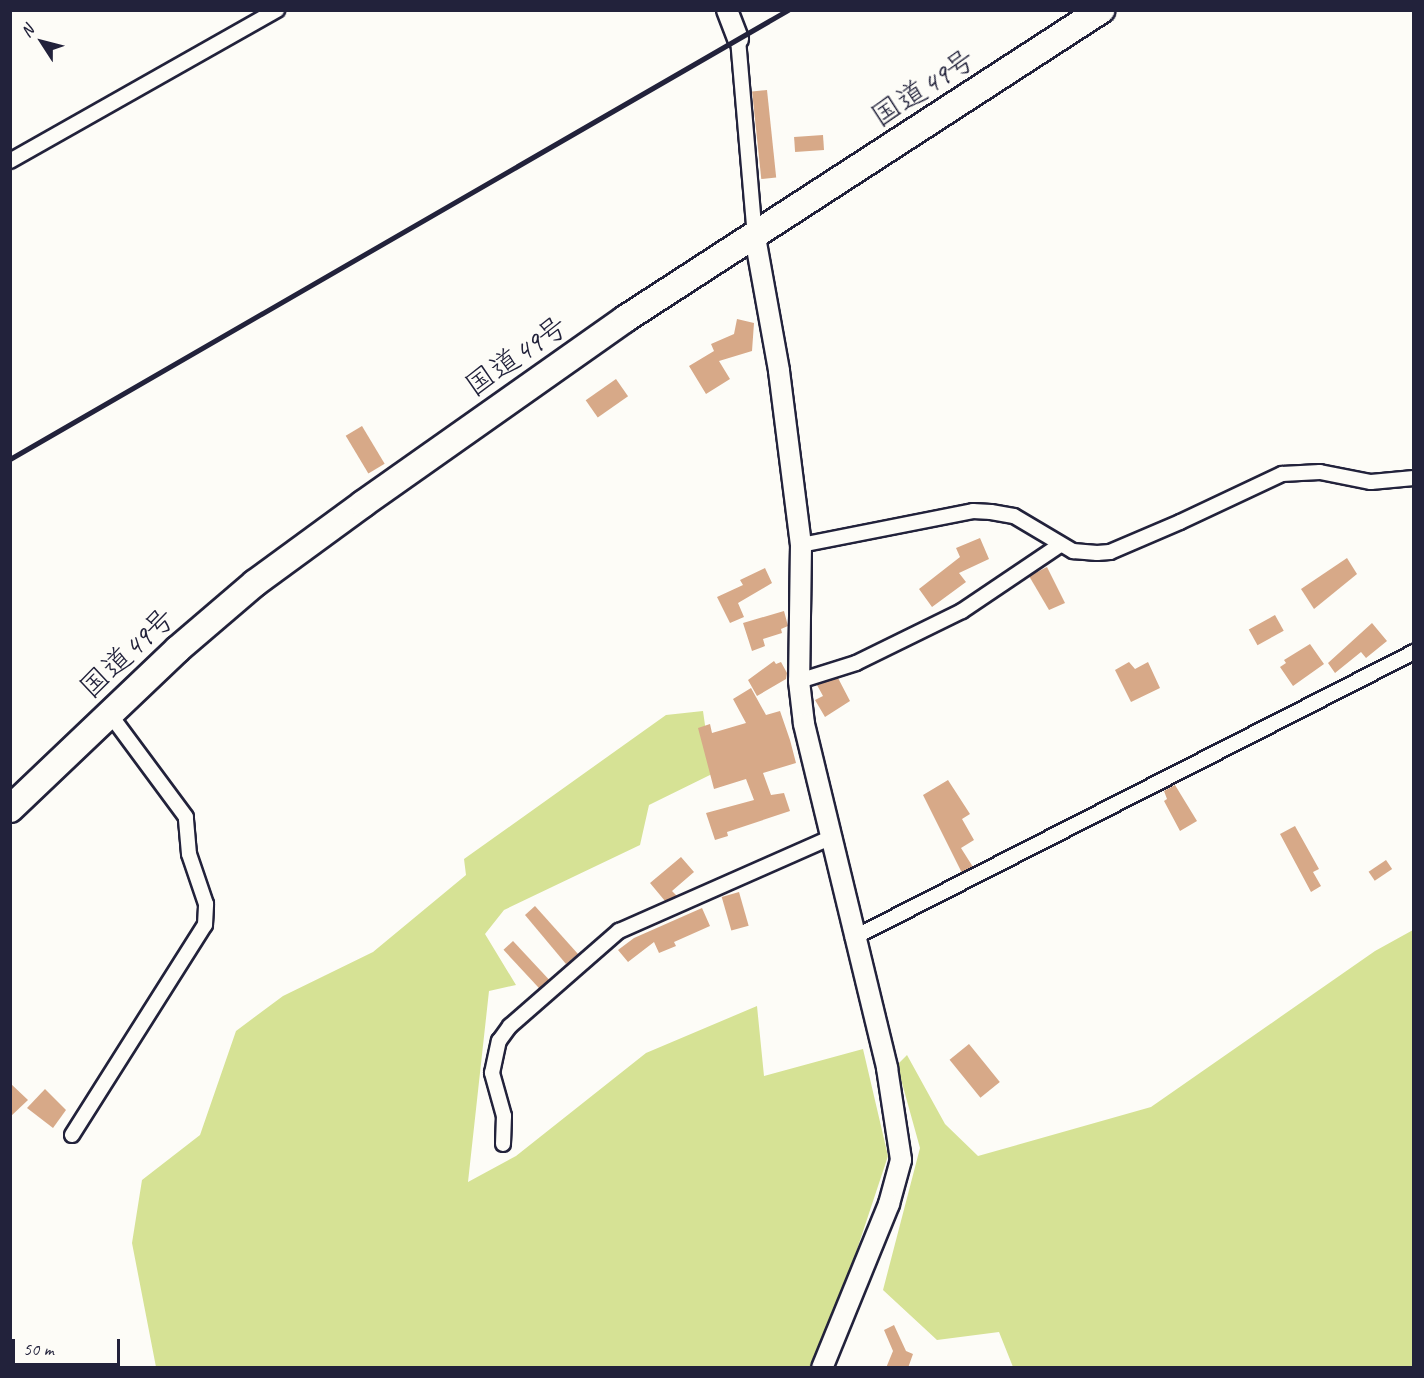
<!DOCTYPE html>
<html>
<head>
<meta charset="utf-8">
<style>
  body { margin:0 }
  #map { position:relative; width:1424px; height:1378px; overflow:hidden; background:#fdfcf7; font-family:Caveat,"Klee One",sans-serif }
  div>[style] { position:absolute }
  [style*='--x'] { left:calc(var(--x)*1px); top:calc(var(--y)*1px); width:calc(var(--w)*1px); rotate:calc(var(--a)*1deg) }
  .green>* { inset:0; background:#d6e295 }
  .building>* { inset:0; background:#d7a988; transform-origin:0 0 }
  .roads { filter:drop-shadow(2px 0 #22223b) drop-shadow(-2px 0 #22223b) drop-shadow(0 2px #22223b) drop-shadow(0 -2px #22223b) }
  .street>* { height:14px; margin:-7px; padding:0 7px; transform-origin:7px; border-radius:7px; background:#fdfcf7 }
  .secondary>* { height:20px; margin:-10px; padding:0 10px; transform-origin:10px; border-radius:10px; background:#fdfcf7 }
  .highway>* { height:26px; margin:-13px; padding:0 13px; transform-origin:13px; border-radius:13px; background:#fdfcf7 }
  .rail>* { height:4.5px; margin:-2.25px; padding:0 2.25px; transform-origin:2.25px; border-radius:2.25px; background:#22223b }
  span { translate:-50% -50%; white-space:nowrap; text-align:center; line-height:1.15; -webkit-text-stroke:4.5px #fdfcf7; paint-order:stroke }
  .street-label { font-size:30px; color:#22223b }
  .frame { position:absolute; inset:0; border:12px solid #22223b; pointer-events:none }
  .north { position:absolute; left:12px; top:12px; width:60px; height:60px; -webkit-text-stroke:4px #fdfcf7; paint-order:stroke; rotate:306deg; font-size:16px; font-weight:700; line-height:24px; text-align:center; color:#22223b }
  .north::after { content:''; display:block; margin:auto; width:21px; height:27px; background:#22223b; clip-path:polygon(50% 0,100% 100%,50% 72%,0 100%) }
  .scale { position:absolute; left:12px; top:1339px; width:108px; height:27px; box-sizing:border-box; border:3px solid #22223b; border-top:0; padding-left:8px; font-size:18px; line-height:21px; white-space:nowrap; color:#22223b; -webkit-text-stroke:4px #fdfcf7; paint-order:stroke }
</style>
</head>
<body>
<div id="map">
  <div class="green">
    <i style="clip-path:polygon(703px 711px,712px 774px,649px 805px,640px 845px,504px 910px,485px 934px,516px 985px,489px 991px,468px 1182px,516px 1156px,646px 1053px,757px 1006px,764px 1076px,863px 1049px,888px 1156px,818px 1367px,156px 1367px,132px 1243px,142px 1180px,200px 1135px,236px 1031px,283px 996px,373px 952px,466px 875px,464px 859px,666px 715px)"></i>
    <i style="clip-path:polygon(1413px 930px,1413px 1367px,1013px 1367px,999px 1332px,937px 1340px,883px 1290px,920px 1148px,897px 1065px,907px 1055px,945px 1124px,978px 1156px,1151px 1107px,1375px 951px)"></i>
  </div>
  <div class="building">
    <i style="left:767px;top:90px;width:88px;height:15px;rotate:84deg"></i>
    <i style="left:823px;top:135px;width:15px;height:29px;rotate:86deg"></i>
    <i style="clip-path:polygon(737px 319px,754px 323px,752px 351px,719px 361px,730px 379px,706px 394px,689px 366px,714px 351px,711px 344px,734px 334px)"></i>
    <i style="left:616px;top:379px;width:21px;height:37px;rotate:55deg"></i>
    <i style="left:362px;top:426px;width:44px;height:19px;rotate:59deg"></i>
    <i style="clip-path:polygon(980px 538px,989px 559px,959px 573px,966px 582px,932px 607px,919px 589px,960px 557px,956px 548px)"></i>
    <i style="clip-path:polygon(1347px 558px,1357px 574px,1314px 609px,1301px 589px)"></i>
    <i style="clip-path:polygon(1047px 567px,1065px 603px,1049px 610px,1029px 576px)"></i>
    <i style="clip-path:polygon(765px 568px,772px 583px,738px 603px,744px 617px,730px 623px,717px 597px,743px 585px,740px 580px)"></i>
    <i style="clip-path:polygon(784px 611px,788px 626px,781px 629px,782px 633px,763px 639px,765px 646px,752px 651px,743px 623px)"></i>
    <i style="left:1275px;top:615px;width:18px;height:30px;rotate:61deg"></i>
    <i style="clip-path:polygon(1372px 623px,1387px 641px,1366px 658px,1361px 652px,1335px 673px,1328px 663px)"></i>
    <i style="clip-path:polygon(1310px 644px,1324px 664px,1293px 686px,1280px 667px,1286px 663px,1284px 660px)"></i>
    <i style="clip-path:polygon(774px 661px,776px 664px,781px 662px,787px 673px,786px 679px,757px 696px,748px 680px)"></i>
    <i style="clip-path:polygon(1129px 662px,1135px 669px,1148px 662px,1160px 688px,1131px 702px,1115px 670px)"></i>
    <i style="clip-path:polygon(838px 678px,850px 701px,825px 717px,815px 700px,823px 696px,817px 685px)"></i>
    <i style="clip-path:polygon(751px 688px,766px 715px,780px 711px,790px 740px,796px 763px,763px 773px,771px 795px,784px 793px,790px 811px,727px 832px,728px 836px,715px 840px,706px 813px,754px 800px,746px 779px,714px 789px,698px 728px,710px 724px,712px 733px,746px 723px,733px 699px)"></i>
    <i style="clip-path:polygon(948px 780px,970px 814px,962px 819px,974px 840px,961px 848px,973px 867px,962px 873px,923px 795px)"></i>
    <i style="clip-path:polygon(1175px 785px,1197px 821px,1180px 831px,1164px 801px,1167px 799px,1164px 791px)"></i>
    <i style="clip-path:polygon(1295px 826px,1319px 869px,1313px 872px,1321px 886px,1311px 892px,1280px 834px)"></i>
    <i style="clip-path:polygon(681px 857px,694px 872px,672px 891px,677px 896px,665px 901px,650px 883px)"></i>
    <i style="left:1386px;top:860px;width:11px;height:21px;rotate:56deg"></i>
    <i style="left:739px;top:892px;width:35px;height:18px;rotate:74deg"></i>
    <i style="clip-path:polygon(535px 906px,578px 954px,566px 964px,525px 915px)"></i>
    <i style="clip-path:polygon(702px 908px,710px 926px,674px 942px,676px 946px,659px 953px,654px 942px,628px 962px,618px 950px,634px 938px)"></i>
    <i style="left:513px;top:941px;width:53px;height:13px;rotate:47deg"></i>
    <i style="left:969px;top:1044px;width:49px;height:25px;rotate:51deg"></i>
    <i style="clip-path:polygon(10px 1083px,28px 1100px,10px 1117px)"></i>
    <i style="clip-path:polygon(45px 1089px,66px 1110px,53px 1128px,27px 1108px)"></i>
    <i style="clip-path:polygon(894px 1325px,906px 1351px,913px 1354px,908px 1368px,886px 1368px,893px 1351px,884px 1330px)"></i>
  </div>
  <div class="roads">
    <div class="street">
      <i style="--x:738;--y:39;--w:199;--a:85.1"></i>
      <i style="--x:10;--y:161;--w:307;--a:-29.5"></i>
      <i style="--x:801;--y:545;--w:175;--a:-11.2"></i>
      <i style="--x:973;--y:511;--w:18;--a:3"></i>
      <i style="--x:991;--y:512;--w:23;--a:10"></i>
      <i style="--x:1014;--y:516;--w:69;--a:30.7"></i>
      <i style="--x:1073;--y:551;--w:24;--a:5"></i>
      <i style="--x:1097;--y:553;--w:13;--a:-4"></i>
      <i style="--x:1110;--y:552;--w:76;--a:-23.2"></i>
      <i style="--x:1180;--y:522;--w:113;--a:-25.2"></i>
      <i style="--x:1282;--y:474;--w:38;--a:-3"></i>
      <i style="--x:1320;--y:472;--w:52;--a:11.1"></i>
      <i style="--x:1371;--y:482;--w:43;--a:-5.3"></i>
      <i style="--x:799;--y:681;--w:60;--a:-17.5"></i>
      <i style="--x:856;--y:663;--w:118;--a:-26.1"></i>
      <i style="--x:962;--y:611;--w:118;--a:-34"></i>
      <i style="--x:853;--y:938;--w:630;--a:-27.01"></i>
      <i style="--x:72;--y:1135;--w:249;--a:-57.7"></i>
      <i style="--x:205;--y:925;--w:21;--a:-87"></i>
      <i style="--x:206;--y:904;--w:53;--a:-108.8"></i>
      <i style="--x:189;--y:854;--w:37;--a:-95"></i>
      <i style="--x:186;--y:817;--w:129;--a:-126.5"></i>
      <i style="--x:503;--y:1144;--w:28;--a:-88"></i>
      <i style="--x:504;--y:1116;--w:45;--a:-105.6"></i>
      <i style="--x:492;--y:1073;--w:33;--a:-78"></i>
      <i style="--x:499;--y:1041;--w:19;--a:-54"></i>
      <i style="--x:510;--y:1026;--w:145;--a:-41.1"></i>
      <i style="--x:619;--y:931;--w:231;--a:-23.8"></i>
    </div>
    <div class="secondary">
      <i style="--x:727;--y:10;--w:31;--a:69"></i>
      <i style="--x:755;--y:237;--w:136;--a:79.8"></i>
      <i style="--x:779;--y:371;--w:175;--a:82.8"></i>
      <i style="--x:801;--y:545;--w:136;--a:90.8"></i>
      <i style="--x:799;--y:681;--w:43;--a:83.4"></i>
      <i style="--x:804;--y:724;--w:354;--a:76.4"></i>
      <i style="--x:887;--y:1068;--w:93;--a:81.3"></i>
      <i style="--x:901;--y:1160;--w:46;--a:105.3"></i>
      <i style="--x:889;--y:1204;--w:177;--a:112.2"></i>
    </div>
    <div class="highway">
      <i style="--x:10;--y:809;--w:232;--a:-43.6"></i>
      <i style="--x:178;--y:649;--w:101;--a:-40.6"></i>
      <i style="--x:255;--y:583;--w:134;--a:-36.2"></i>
      <i style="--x:363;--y:504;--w:321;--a:-35.2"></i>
      <i style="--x:625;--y:319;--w:568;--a:-32.99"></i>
    </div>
  </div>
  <div class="rail">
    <i style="--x:10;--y:459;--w:898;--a:-29.99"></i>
  </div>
  <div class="street-label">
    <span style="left:923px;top:88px;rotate:-33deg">国道49号</span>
    <span style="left:516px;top:356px;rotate:-35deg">国道49号</span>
    <span style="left:127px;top:653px;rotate:-43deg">国道49号</span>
  </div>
  <div class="frame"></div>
  <div class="north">N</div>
  <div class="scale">50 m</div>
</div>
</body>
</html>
